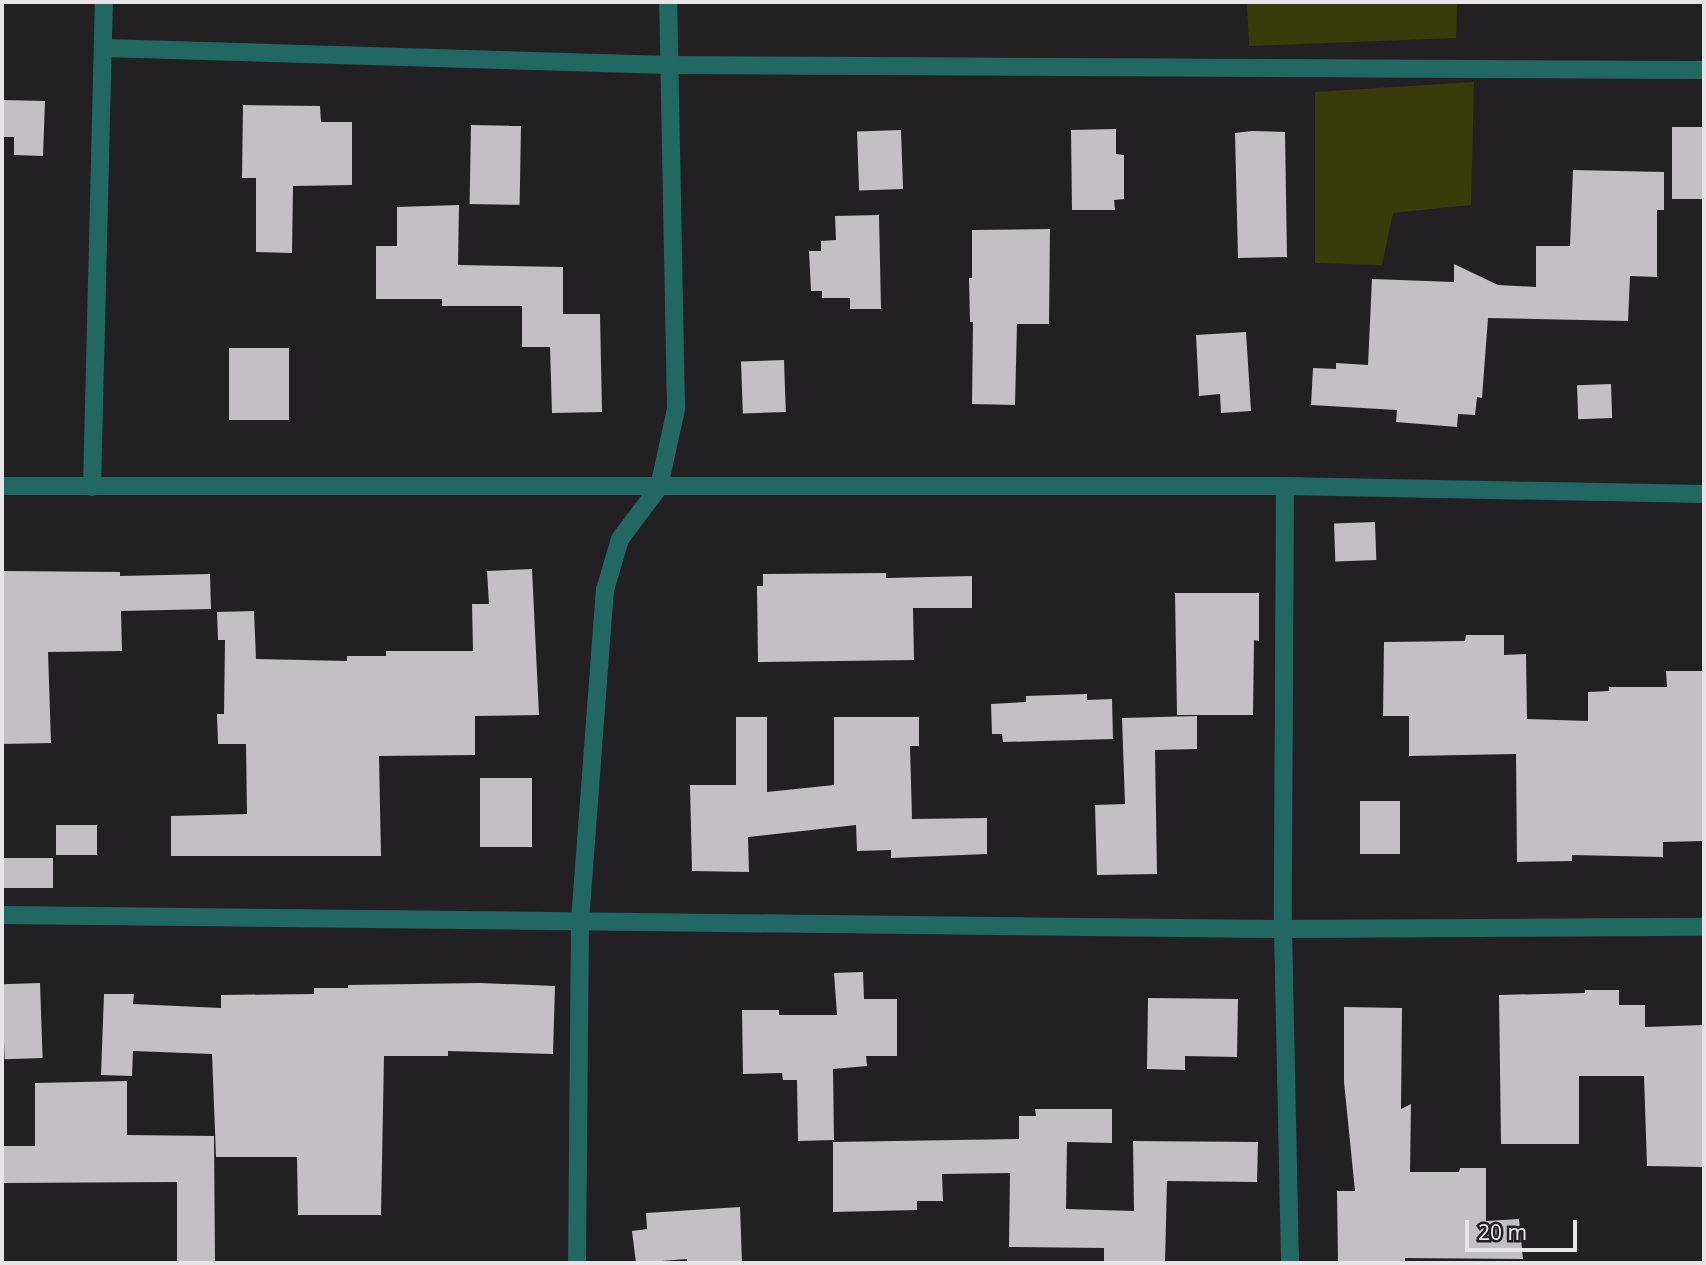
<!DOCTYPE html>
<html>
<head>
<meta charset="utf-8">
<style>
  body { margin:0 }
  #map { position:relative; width:1706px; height:1265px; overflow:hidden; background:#232024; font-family:"Noto Sans",sans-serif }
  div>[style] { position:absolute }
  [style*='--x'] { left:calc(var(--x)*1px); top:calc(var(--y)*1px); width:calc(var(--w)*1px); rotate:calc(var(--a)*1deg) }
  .green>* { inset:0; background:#3a3b0a }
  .building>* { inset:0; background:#c4bfc5; transform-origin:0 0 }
  .minor>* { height:18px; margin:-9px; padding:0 9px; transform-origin:9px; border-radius:9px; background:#206860 }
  span { translate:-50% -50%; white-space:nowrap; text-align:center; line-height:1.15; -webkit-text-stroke:7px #232024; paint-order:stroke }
  .frame { position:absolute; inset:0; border:4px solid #e6e4e7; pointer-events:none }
  .scale { position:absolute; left:1465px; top:1220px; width:112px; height:32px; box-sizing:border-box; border:4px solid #e6e4e7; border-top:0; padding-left:9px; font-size:21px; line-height:24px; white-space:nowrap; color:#e6e4e7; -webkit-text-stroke:5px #232024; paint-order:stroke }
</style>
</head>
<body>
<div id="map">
  <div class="green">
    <i style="clip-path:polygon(1247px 2px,1457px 2px,1456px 38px,1249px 46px)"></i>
    <i style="clip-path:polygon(1474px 82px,1471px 205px,1393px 213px,1382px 265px,1315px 263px,1315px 92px)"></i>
  </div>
  <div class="building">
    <i style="clip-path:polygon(4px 100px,45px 101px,43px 156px,14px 155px,14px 137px,3px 137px)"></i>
    <i style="clip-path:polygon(243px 105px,320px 106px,321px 122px,352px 122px,352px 185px,293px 186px,292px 253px,256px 252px,256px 178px,242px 178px)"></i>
    <i style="left:471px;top:125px;width:50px;height:79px;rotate:1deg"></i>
    <i style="left:1672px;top:127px;width:32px;height:72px"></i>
    <i style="clip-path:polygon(1116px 129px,1116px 154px,1124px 155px,1124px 199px,1114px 200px,1115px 210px,1072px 210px,1071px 130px)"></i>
    <i style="left:901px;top:130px;width:59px;height:44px;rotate:88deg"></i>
    <i style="clip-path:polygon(1252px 131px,1285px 132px,1287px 257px,1238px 258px,1235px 133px)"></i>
    <i style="clip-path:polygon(1573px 170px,1664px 172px,1664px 210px,1657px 210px,1657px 277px,1630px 276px,1628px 321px,1488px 318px,1482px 398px,1477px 397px,1475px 415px,1458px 414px,1457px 427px,1396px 422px,1397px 410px,1311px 405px,1313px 368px,1336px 369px,1336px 363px,1368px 365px,1372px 279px,1454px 282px,1454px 264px,1498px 285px,1536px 287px,1536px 246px,1570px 246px)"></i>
    <i style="clip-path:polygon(459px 205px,458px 265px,563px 267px,563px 314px,600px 314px,602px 412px,552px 413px,550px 347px,522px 347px,522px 306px,442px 306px,442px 299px,376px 299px,376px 246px,397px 246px,397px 207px)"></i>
    <i style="clip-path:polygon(879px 215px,881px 309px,850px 309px,850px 298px,822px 298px,822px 291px,811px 291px,809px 251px,821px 251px,821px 241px,836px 240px,835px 216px)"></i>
    <i style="clip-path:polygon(1050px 229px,1049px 324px,1017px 324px,1015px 405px,972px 404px,973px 322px,970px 322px,969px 278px,972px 278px,972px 230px)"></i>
    <i style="clip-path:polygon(1246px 332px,1251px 411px,1221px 413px,1220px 394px,1199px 396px,1196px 335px)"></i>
    <i style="left:229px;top:348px;width:60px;height:72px"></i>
    <i style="left:784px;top:360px;width:52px;height:43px;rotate:88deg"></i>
    <i style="left:1611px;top:384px;width:34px;height:34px;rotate:88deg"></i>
    <i style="left:1375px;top:522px;width:38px;height:41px;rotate:88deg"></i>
    <i style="clip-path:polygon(532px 569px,539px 715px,475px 716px,475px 755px,379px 756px,381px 856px,171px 856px,171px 816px,247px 814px,246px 744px,218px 744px,217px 714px,224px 714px,225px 640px,218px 640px,217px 612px,254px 611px,256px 659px,347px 661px,347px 656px,386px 656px,386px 651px,473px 651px,472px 604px,489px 604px,487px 571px)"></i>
    <i style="clip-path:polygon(2px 571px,120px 572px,120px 576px,210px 574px,211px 609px,121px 611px,122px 651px,48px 652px,51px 743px,2px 744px)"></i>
    <i style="clip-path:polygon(886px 573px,886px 578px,972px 576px,972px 608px,913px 608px,914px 660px,758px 662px,757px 586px,763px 586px,763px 574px)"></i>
    <i style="clip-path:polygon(1175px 593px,1259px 593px,1259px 641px,1254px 640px,1253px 715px,1177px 715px)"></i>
    <i style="clip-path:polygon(1466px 635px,1504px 635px,1504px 655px,1526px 654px,1527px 719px,1588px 721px,1588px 692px,1609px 691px,1609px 687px,1667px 687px,1666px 671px,1704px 671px,1704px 841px,1663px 842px,1663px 857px,1572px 855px,1572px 861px,1517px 862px,1516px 754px,1409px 756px,1409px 716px,1383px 716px,1384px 642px,1465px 641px)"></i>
    <i style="clip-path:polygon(1087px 694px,1087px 700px,1112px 699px,1113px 739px,1003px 742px,1002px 734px,992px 734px,991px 704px,1026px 702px,1026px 696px)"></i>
    <i style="clip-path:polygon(1197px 716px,1197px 749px,1155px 750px,1157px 874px,1097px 875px,1095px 805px,1125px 804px,1122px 718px)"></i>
    <i style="clip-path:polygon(736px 717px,767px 717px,767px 792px,834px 785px,834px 717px,919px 717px,919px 746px,910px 746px,912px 819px,987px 818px,987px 854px,891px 858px,891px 850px,857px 851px,856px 825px,748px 837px,749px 872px,692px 871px,690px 785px,736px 785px)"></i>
    <i style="left:480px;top:778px;width:52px;height:69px"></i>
    <i style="left:1360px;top:801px;width:40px;height:53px"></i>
    <i style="left:97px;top:825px;width:30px;height:41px;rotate:90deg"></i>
    <i style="left:2px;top:858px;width:51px;height:30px"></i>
    <i style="clip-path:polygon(863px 972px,864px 999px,897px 999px,897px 1056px,866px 1056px,867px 1066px,833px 1069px,834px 1140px,798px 1141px,797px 1080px,783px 1080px,782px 1073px,743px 1074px,742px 1010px,779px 1010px,779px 1015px,837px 1015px,834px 973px)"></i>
    <i style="left:40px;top:983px;width:75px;height:38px;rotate:88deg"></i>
    <i style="clip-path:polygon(480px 983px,555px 986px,553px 1054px,448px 1051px,448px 1056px,384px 1056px,381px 1215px,298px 1215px,297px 1157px,216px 1157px,212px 1054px,133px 1051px,132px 1076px,101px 1075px,104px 994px,134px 994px,133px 1004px,221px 1008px,221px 995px,314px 994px,314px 988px,348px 988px,348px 985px)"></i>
    <i style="clip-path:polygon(1585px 990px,1619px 990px,1619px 1005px,1645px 1005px,1645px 1027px,1704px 1025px,1704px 1167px,1647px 1166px,1644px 1076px,1579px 1076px,1579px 1144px,1501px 1144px,1499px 995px,1585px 993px)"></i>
    <i style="clip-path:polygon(1148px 998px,1238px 999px,1237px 1057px,1185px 1056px,1185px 1070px,1147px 1069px)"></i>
    <i style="clip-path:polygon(1344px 1007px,1402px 1008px,1401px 1109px,1411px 1104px,1410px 1172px,1459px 1172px,1460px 1168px,1486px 1168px,1486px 1221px,1519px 1219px,1523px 1259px,1405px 1258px,1405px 1263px,1338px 1263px,1337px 1191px,1355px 1191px,1344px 1082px)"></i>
    <i style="clip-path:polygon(127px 1081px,127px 1135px,214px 1136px,215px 1263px,177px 1263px,177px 1182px,2px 1183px,2px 1146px,35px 1146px,35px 1083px)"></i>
    <i style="clip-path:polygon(1035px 1109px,1112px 1109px,1112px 1143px,1067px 1142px,1066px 1209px,1134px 1211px,1133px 1141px,1258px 1142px,1257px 1182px,1167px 1181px,1165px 1263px,1104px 1263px,1104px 1248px,1009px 1247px,1010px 1173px,942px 1174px,943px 1201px,917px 1201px,917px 1210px,833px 1212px,833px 1142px,1019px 1139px,1019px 1116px,1036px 1116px)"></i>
    <i style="clip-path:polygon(740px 1207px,742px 1263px,687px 1263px,687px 1259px,636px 1263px,632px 1231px,647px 1229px,646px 1213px)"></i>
  </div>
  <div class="minor">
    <i style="--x:104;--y:48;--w:564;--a:1.73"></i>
    <i style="--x:668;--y:65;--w:1036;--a:0.28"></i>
    <i style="--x:2;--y:486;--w:1283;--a:0"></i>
    <i style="--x:1285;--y:486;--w:419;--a:1.1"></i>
    <i style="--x:1285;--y:486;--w:443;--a:90.3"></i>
    <i style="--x:1283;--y:929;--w:334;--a:88.8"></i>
    <i style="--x:92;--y:487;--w:485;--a:-88.6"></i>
    <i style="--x:2;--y:915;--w:1281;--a:0.63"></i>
    <i style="--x:1283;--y:929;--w:421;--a:-0.3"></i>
    <i style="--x:577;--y:1263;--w:342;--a:-89.5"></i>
    <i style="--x:580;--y:921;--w:332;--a:-85.7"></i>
    <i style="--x:605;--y:590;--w:53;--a:-73.6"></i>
    <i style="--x:620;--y:539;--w:65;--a:-53.1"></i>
    <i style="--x:659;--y:487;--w:80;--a:-77.7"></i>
    <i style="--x:676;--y:409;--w:407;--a:-91.1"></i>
  </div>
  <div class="frame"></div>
  <div class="scale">20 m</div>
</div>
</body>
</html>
